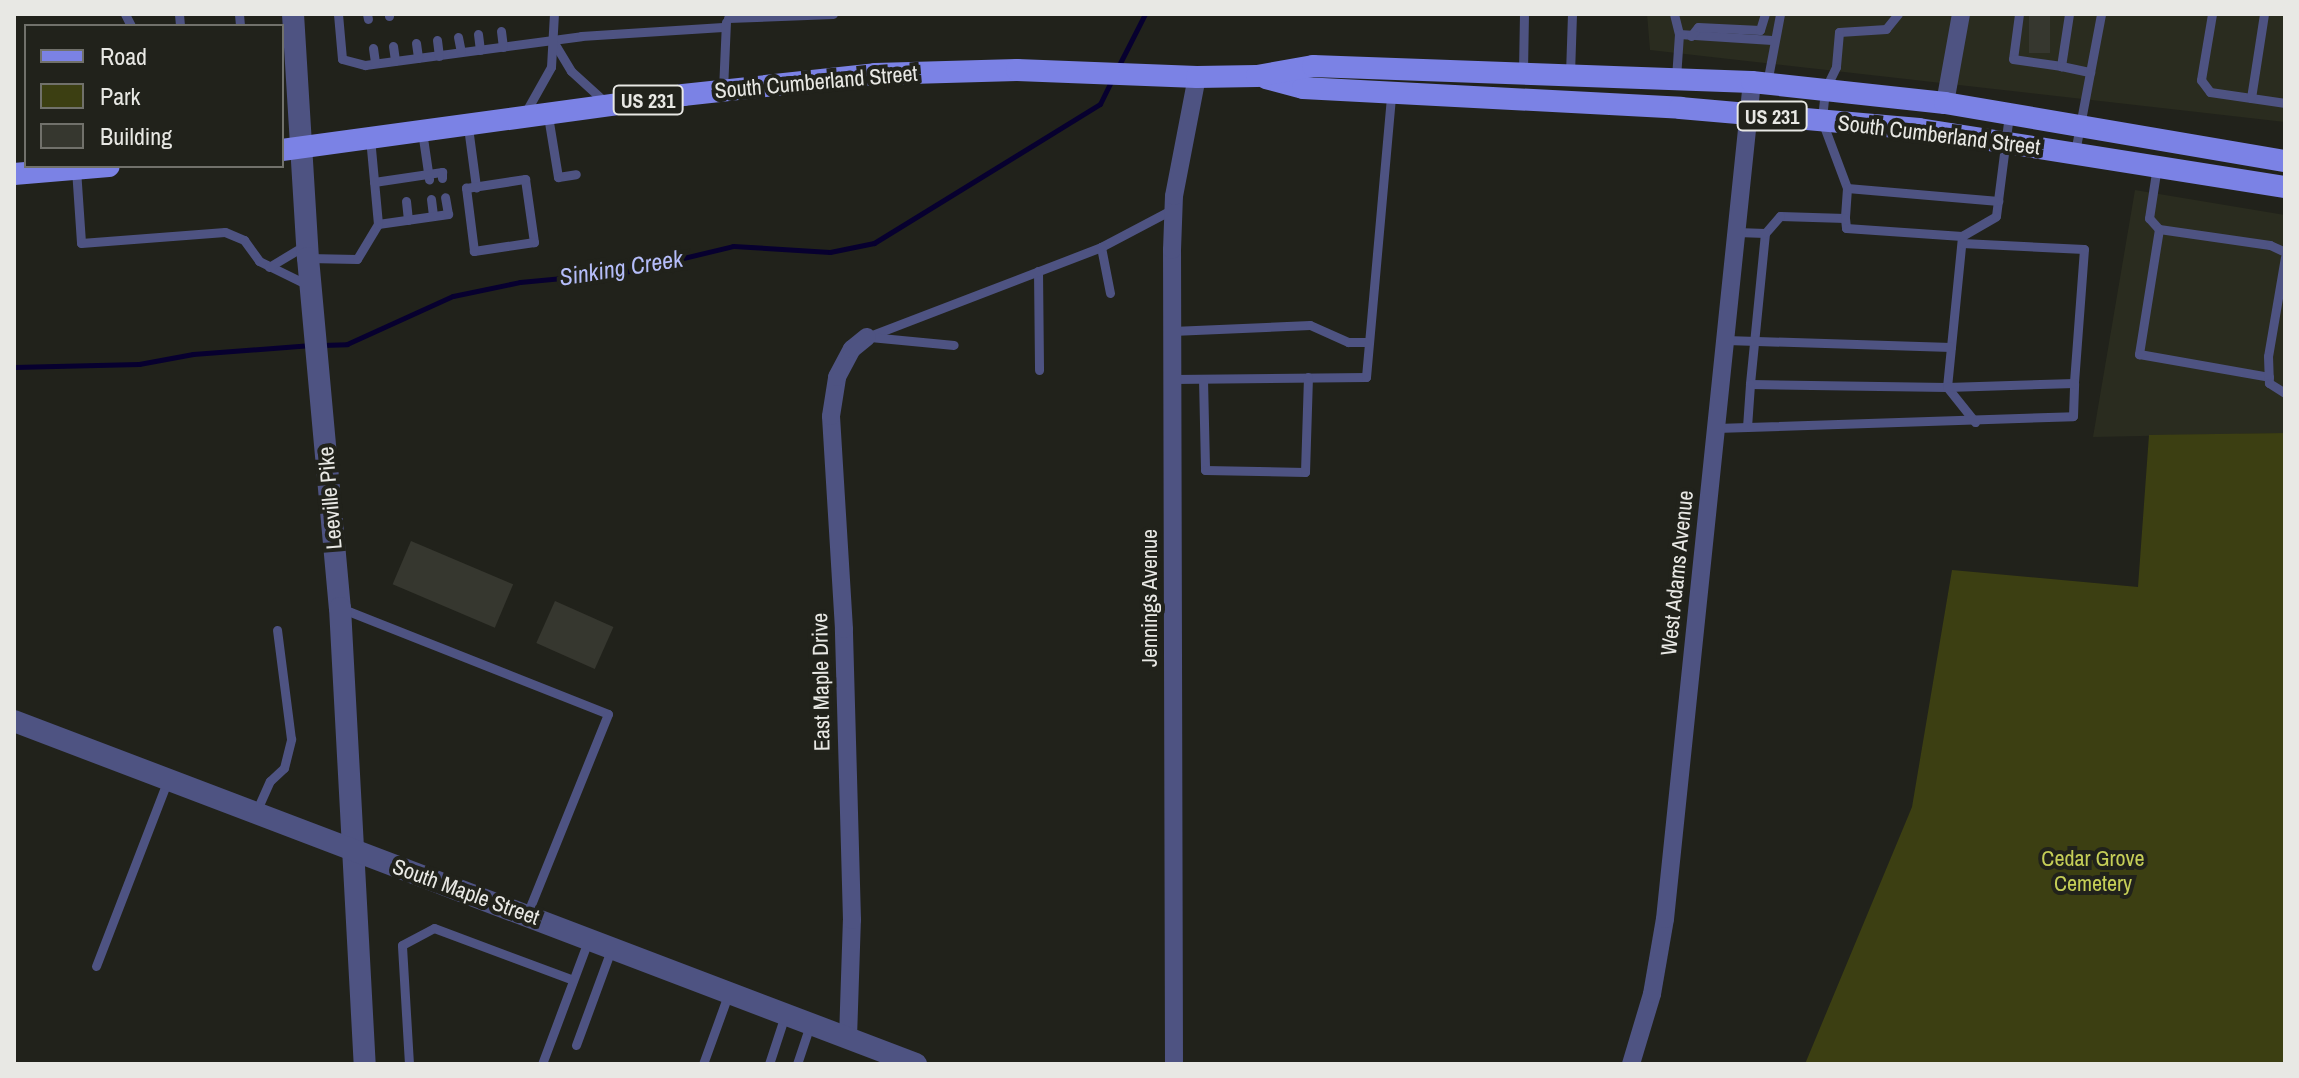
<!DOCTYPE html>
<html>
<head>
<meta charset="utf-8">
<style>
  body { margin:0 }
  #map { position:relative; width:2299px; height:1078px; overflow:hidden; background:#21221b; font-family:"Archivo Narrow",sans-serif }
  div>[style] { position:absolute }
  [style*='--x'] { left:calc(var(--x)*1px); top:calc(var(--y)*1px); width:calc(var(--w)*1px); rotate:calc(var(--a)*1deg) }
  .built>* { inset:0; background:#2a2c1f }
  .green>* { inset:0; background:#3c3f12 }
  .stream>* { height:5px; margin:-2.5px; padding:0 2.5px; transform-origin:2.5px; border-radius:2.5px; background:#07002f }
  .building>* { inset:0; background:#36372f; transform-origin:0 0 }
  .service>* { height:9px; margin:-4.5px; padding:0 4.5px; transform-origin:4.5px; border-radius:4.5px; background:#4e5382 }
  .minor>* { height:18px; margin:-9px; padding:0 9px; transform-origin:9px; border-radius:9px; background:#4e5382 }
  .tertiary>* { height:22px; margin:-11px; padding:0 11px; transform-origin:11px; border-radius:11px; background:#4e5382 }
  .primary>* { height:22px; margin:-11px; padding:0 11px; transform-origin:11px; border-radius:11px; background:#7b82e5 }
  span { translate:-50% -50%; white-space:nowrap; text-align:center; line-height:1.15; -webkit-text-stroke:8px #21221b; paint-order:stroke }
  .shield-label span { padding:2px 6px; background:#21221b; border:2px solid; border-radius:6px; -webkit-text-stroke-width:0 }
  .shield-label { font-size:20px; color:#e8e8e4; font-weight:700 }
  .street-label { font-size:22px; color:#e8e8e4 }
  .park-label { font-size:22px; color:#c5ce57 }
  .water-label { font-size:24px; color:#b5bdf9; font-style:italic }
  .frame { position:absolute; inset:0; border:16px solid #e8e8e4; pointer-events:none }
  .legend { position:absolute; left:24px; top:24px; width:260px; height:144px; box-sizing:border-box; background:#21221b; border:2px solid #71716b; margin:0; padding:10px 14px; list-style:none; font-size:24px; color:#e8e8e4 }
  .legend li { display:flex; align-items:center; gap:16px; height:40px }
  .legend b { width:40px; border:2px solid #71716b }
</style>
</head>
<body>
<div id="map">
  <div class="built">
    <i style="clip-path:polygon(1647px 14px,2285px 14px,2285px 122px,1650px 50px)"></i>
    <i style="clip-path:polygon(2135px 190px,2285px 215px,2285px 433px,2093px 437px)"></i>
  </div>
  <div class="green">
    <i style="clip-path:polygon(2285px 433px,2285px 1064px,1805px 1064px,1912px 807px,1952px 570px,2138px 587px,2149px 435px)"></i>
  </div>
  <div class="stream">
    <i style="--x:1118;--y:67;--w:59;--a:-63"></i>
    <i style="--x:322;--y:345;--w:25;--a:-2"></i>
    <i style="--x:347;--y:344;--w:116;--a:-24.4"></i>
    <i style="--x:453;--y:296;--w:68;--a:-11.8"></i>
    <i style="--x:520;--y:282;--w:105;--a:-5.4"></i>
    <i style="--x:625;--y:272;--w:111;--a:-13.5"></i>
    <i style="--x:733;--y:246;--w:97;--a:3.5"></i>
    <i style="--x:830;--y:252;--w:45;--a:-11.6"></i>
    <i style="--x:874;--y:243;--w:265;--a:-31.6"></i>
    <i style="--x:1100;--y:104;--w:28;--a:-64"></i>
    <i style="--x:14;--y:367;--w:125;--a:-1.4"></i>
    <i style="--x:139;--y:364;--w:55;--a:-10.5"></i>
    <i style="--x:193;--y:354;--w:119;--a:-4.3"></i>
  </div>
  <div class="building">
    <i style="left:2029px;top:14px;width:21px;height:39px"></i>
    <i style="left:411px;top:541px;width:111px;height:47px;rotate:23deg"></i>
    <i style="left:555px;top:601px;width:64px;height:46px;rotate:24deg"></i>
  </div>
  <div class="service">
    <i style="--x:125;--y:14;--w:13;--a:63"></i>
    <i style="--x:179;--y:14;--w:12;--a:85"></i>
    <i style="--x:239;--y:14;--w:12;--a:85"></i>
    <i style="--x:338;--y:14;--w:45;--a:84.9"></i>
    <i style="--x:342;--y:59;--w:24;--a:15"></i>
    <i style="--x:365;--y:65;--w:218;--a:-7.6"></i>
    <i style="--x:581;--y:36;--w:142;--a:-3.6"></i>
    <i style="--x:367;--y:14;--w:5;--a:79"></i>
    <i style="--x:389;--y:14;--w:2;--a:90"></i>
    <i style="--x:1674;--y:14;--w:21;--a:76"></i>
    <i style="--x:1679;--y:34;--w:44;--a:93.9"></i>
    <i style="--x:1898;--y:14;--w:19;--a:129"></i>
    <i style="--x:1886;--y:29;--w:47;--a:176.3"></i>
    <i style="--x:1839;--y:32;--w:35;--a:95"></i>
    <i style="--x:1836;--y:67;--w:25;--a:116"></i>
    <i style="--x:1825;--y:90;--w:31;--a:96"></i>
    <i style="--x:1822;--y:121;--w:72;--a:69.5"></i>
    <i style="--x:1847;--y:188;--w:30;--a:94"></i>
    <i style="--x:1845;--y:218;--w:65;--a:-178.2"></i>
    <i style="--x:1780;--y:216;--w:23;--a:131"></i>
    <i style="--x:1765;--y:233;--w:152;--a:95.7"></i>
    <i style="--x:1750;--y:384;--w:197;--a:0.9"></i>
    <i style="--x:1947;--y:387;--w:152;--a:-84.3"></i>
    <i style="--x:1962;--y:236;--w:39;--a:-30"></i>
    <i style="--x:1996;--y:216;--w:103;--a:-82.7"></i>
    <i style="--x:2019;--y:14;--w:45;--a:97.6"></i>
    <i style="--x:2013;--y:59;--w:49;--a:8.3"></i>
    <i style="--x:2069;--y:14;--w:53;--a:98.7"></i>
    <i style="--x:2061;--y:66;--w:30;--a:12"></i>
    <i style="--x:2212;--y:14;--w:67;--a:99.5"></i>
    <i style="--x:2201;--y:80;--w:15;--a:53"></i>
    <i style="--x:2210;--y:92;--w:76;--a:8.3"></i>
    <i style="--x:728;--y:18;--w:105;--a:-2.2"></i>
    <i style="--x:501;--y:31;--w:16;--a:83"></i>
    <i style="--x:478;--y:34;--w:16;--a:83"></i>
    <i style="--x:1679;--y:34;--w:93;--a:3.7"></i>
    <i style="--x:1691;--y:36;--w:11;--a:-52"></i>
    <i style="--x:1698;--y:27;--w:62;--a:2.8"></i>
    <i style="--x:1760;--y:30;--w:17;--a:-73"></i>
    <i style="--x:458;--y:37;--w:15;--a:79"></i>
    <i style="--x:437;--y:40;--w:16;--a:83"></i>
    <i style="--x:416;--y:43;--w:15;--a:82"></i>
    <i style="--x:393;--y:46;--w:15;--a:82"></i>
    <i style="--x:556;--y:46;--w:29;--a:59"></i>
    <i style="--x:571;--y:71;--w:47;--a:42.4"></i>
    <i style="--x:373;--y:48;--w:15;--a:82"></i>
    <i style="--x:1523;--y:71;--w:57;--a:-89"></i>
    <i style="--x:1570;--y:74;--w:60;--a:-88.1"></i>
    <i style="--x:1767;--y:83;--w:70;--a:-79.3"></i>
    <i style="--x:723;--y:90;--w:68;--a:-87.5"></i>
    <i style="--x:2251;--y:98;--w:85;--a:-81.2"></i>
    <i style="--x:524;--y:115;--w:55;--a:-60.6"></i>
    <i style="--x:551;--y:67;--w:53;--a:-86.8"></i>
    <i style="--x:548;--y:116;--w:62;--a:80.7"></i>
    <i style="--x:558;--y:177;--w:18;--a:-9"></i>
    <i style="--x:468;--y:127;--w:61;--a:82.4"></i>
    <i style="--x:422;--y:131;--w:49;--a:81.7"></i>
    <i style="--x:2075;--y:152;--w:140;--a:-79.3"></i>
    <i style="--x:2157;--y:166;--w:53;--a:98.7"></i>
    <i style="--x:2149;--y:218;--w:15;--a:48"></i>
    <i style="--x:2159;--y:229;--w:112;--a:8.2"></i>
    <i style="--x:2270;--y:245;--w:17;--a:25"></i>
    <i style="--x:76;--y:169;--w:74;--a:86.1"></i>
    <i style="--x:81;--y:243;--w:144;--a:-4.4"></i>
    <i style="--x:225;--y:232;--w:21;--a:23"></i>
    <i style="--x:244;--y:240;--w:26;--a:54"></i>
    <i style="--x:259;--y:261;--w:55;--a:26.1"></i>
    <i style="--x:525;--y:179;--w:64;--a:81.9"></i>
    <i style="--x:534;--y:242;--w:61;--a:171.5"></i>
    <i style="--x:474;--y:251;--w:64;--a:-97.2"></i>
    <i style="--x:466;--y:188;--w:60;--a:-8.7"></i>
    <i style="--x:374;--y:182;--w:69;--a:-8.4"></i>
    <i style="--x:442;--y:172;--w:6;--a:90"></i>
    <i style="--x:1847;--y:188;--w:152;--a:4.9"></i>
    <i style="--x:431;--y:199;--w:17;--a:83"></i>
    <i style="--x:406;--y:201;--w:19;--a:84"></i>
    <i style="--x:1845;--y:218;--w:10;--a:84"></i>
    <i style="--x:1846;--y:228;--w:116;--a:3.9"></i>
    <i style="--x:378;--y:224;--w:71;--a:-8.1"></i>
    <i style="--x:448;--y:214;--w:17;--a:-100"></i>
    <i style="--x:2159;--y:229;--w:127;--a:99.1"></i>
    <i style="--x:2139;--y:354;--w:132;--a:10"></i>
    <i style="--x:1737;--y:232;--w:28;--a:2"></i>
    <i style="--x:1962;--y:243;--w:122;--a:2.8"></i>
    <i style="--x:2084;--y:249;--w:134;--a:94.3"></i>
    <i style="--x:2285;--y:257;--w:100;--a:99.7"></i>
    <i style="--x:2268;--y:356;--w:27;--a:88"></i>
    <i style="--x:2269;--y:383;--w:19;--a:32"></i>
    <i style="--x:308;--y:258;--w:49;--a:1.2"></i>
    <i style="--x:357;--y:259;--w:41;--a:-59"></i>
    <i style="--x:378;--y:224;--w:86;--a:-95.3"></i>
    <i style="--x:269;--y:267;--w:41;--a:-31"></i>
    <i style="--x:1038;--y:271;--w:99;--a:89.4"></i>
    <i style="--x:1110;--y:293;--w:47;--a:-101.1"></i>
    <i style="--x:1101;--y:247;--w:81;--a:-27.8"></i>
    <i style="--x:1172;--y:331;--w:138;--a:-2.5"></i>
    <i style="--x:1310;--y:325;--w:42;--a:24.1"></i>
    <i style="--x:1348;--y:342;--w:21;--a:0"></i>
    <i style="--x:867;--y:337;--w:251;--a:-21"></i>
    <i style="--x:870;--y:337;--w:84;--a:5.4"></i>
    <i style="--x:1726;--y:340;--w:225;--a:1.8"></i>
    <i style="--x:1173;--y:379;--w:193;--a:-0.6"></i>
    <i style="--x:1366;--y:377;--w:283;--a:-84.9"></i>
    <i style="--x:1203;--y:379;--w:91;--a:88.7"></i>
    <i style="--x:1205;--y:470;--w:100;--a:1.1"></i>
    <i style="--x:1305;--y:472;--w:95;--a:-88.2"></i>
    <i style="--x:1947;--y:387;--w:45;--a:51.3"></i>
    <i style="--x:1747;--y:427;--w:43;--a:-86"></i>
    <i style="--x:1716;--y:428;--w:357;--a:-1.9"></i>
    <i style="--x:2073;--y:416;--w:33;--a:-88"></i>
    <i style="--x:2074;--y:383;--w:127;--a:178.2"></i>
    <i style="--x:343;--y:609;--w:285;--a:21.6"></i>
    <i style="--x:608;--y:714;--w:216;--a:112"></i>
    <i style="--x:256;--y:812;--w:34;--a:-66"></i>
    <i style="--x:270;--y:781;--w:19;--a:-43"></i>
    <i style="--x:284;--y:768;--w:30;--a:-76"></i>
    <i style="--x:291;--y:739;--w:110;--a:-97.3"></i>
    <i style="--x:96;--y:966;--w:200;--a:-68.9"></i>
    <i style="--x:576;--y:1045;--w:101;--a:-69.8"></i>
    <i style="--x:409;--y:1064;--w:119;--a:-93.4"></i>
    <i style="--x:402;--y:945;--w:36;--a:-28"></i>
    <i style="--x:434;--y:928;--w:148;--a:20.5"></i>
    <i style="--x:542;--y:1064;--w:131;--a:-69.5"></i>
    <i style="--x:703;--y:1064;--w:77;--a:-70.1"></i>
    <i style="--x:769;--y:1064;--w:52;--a:-71.9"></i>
    <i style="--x:797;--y:1064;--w:41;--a:-71.6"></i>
  </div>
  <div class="minor">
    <i style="--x:1945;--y:103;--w:90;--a:-79.8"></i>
    <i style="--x:848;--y:1038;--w:118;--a:-88.1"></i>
    <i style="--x:852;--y:920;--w:291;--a:-91.6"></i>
    <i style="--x:844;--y:629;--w:213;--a:-93.5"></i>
    <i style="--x:831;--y:416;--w:39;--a:-81"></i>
    <i style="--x:837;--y:377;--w:32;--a:-62"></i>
    <i style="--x:852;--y:349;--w:19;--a:-39"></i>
    <i style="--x:1174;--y:1064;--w:814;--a:-90.14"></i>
    <i style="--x:1172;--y:250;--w:54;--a:-87.9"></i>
    <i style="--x:1174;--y:196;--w:121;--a:-79.1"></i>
    <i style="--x:1631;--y:1064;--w:73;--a:-73.3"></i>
    <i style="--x:1652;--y:994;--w:76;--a:-80.2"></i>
    <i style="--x:1665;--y:919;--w:842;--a:-84.07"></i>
  </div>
  <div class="tertiary">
    <i style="--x:293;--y:14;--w:244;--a:86.5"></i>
    <i style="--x:308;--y:258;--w:351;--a:84.8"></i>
    <i style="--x:340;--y:608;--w:457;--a:86.9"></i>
    <i style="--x:14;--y:721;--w:965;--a:20.82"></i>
  </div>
  <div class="primary">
    <i style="--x:1266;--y:78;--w:38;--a:15"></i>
    <i style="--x:1303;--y:88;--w:378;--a:3"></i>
    <i style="--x:1680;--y:108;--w:240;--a:5"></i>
    <i style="--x:1919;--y:129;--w:371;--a:9"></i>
    <i style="--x:282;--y:150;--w:405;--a:-7.8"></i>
    <i style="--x:683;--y:95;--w:193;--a:-6.2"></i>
    <i style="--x:875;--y:74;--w:142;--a:-1.6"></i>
    <i style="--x:1017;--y:70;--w:180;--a:2.2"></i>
    <i style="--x:1197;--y:77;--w:60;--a:-1"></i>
    <i style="--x:1257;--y:76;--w:57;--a:-10.1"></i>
    <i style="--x:1313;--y:66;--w:439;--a:2.1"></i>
    <i style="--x:1752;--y:82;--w:194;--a:6.2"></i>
    <i style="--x:1945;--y:103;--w:345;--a:9.7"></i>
    <i style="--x:14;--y:174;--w:95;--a:-4.8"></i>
  </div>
  <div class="shield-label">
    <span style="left:648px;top:100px">US 231</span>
    <span style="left:1772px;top:116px">US 231</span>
  </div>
  <div class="street-label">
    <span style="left:816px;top:82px;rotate:-5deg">South Cumberland Street</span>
    <span style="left:1939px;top:135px;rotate:7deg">South Cumberland Street</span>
    <span style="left:330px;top:498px;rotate:-95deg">Leeville Pike</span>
    <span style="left:1677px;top:573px;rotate:-84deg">West Adams Avenue</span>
    <span style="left:1150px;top:598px;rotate:-90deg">Jennings Avenue</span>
    <span style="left:821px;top:682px;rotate:-91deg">East Maple Drive</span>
    <span style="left:466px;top:892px;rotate:20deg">South Maple Street</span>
  </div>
  <div class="park-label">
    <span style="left:2093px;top:871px">Cedar Grove<br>Cemetery</span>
  </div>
  <div class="water-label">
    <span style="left:621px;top:268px;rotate:-9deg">Sinking Creek</span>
  </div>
  <div class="frame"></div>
  <ul class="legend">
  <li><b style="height:10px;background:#7b82e5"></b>Road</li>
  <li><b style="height:22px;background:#3c3f12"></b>Park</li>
  <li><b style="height:22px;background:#36372f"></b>Building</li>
  </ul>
</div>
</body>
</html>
